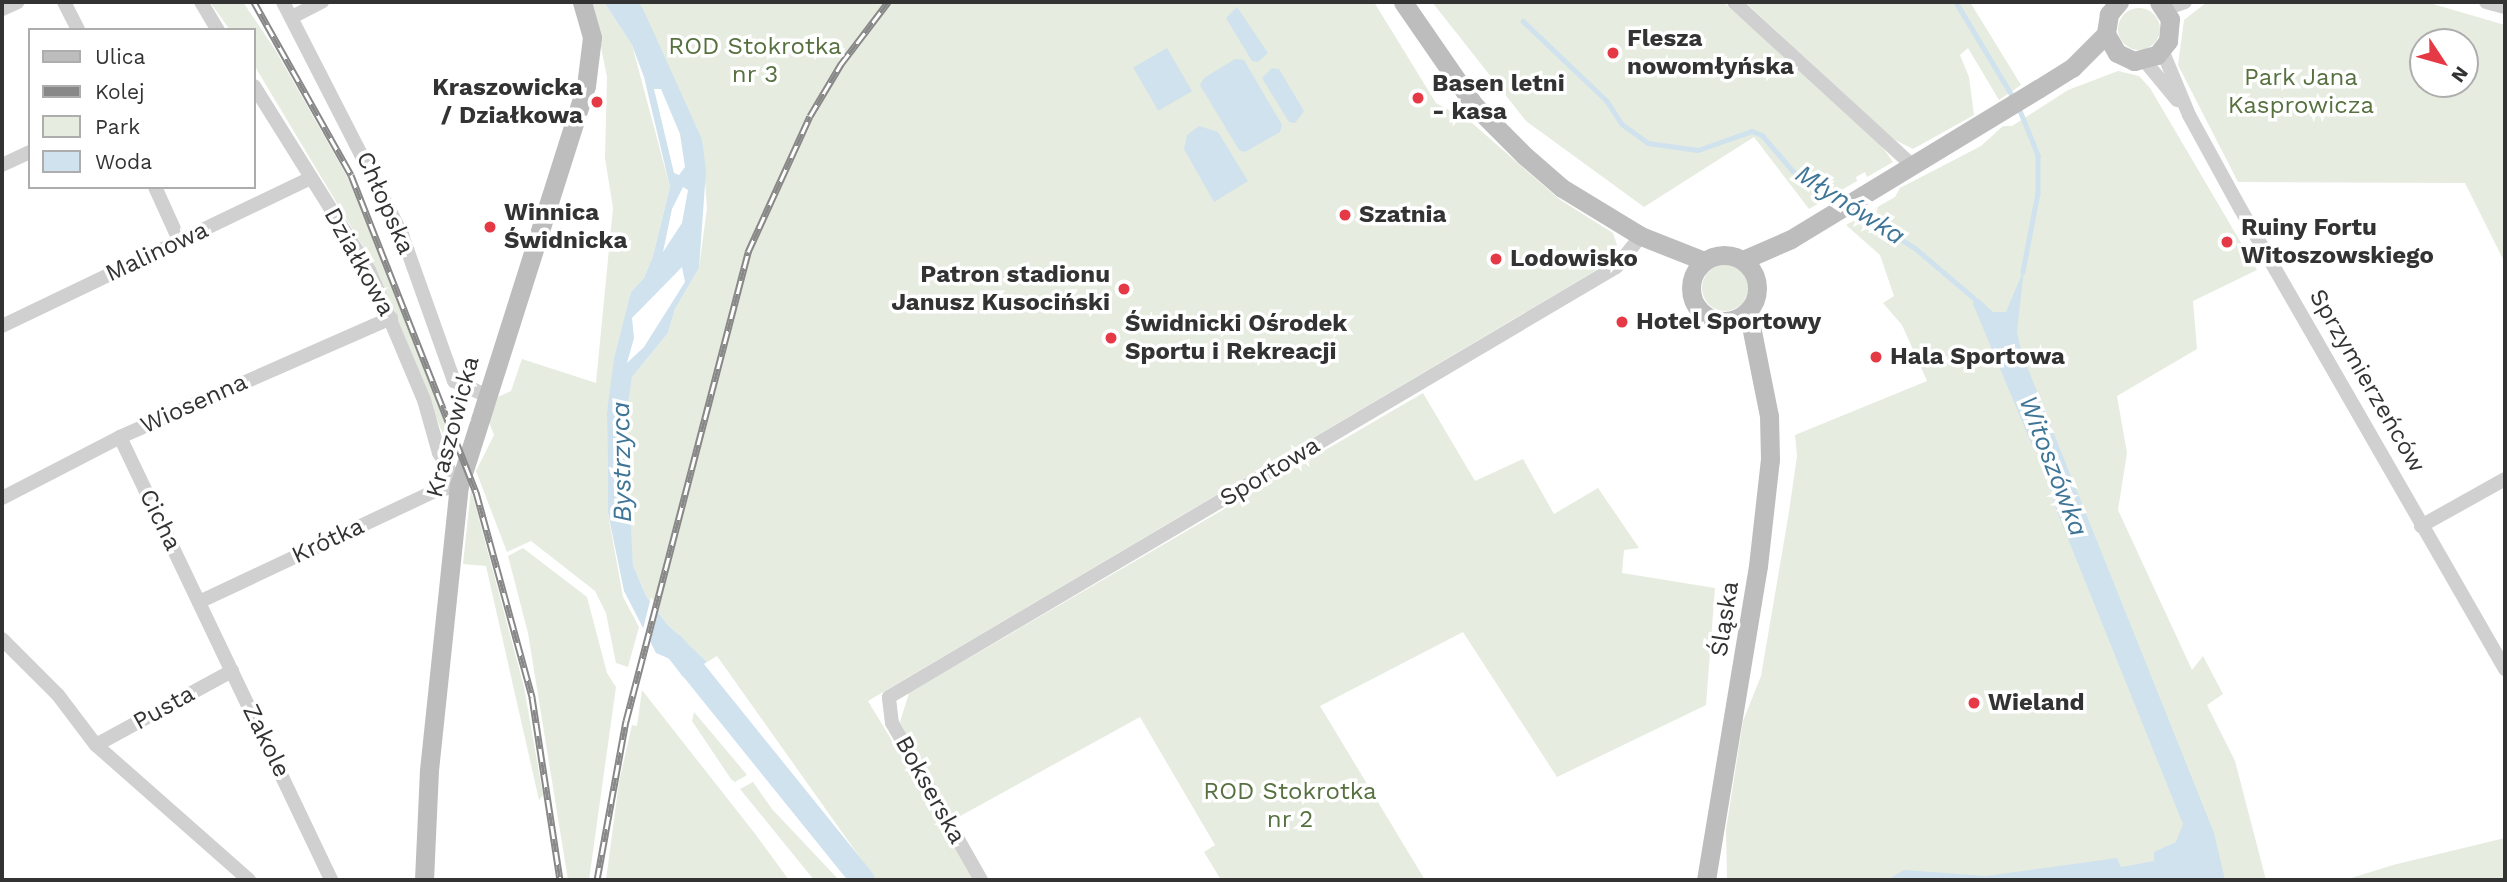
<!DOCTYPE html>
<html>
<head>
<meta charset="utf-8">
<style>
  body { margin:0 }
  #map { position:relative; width:2507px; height:882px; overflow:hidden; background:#fff; font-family:"Work Sans",sans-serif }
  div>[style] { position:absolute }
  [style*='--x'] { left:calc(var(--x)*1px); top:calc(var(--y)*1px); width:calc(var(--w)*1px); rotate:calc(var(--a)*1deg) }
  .green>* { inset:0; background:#e6ecdf }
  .round { border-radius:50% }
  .water>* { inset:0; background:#cfe2ee; transform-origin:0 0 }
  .pier>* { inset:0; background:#fff }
  .stream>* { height:4.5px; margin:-2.25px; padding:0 2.25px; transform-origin:2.25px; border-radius:2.25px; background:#cfe2ee }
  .river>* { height:24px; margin:-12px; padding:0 12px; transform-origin:12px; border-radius:12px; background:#cfe2ee }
  .street>* { height:14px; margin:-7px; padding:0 7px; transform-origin:7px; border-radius:7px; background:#d0d0d0 }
  .secondary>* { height:19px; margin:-9.5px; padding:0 9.5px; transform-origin:9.5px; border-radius:9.5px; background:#bdbdbd }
  .secondary>.ring { margin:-9.5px; padding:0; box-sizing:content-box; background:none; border:19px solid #bdbdbd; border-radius:50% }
  .rail>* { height:7px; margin-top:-3.5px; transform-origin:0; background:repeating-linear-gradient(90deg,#fff 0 13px,#888 0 26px); box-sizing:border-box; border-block:2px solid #888 }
  .dots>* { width:19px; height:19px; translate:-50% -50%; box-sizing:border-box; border:4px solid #fff; border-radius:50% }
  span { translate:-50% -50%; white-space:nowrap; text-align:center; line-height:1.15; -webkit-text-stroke:7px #fff; paint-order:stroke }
  .poi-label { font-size:24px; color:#333; font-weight:700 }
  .left { translate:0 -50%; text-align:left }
  .right { translate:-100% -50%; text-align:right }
  .park-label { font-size:24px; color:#56703f }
  .street-label { font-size:24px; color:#333 }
  .water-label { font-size:26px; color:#3f7597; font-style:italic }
  .frame { position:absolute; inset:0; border:4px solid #333; pointer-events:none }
  .legend { position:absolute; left:28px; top:28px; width:228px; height:161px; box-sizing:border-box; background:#fff; border:2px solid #adadad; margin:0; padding:9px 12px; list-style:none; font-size:21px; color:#333 }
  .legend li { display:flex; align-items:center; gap:14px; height:35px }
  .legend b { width:35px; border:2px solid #adadad }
  .north { position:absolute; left:2409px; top:28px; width:70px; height:70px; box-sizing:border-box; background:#fff; border:2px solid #adadad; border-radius:50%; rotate:126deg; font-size:19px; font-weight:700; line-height:28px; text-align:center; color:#333 }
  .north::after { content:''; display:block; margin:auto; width:24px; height:32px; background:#e63946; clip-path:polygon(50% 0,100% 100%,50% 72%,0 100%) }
</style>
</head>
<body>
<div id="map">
  <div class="green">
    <i style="clip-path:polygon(210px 2px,243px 2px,276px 51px,344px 171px,362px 205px,453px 438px,447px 444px,374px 265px,254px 65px,254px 30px,230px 30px)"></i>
    <i style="clip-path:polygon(592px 2px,604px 2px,632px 45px,670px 187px,653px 256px,644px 278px,631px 292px,607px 412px,608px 514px,623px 597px,639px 627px,628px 667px,616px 663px,606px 613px,595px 591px,531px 541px,507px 552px,476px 471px,494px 435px,489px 422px,498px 397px,511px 391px,522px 359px,596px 383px,613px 208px,605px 158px,607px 77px)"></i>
    <i style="clip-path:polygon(638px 2px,1374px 2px,1436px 103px,1471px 122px,1559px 199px,1613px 233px,1619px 251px,1610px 262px,868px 701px,976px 880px,876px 880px,717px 656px,707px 662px,666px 623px,646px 596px,633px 565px,626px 473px,627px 401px,632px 377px,668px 333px,675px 309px,699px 268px,707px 208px,702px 139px)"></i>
    <i style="clip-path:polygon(1432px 2px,1723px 2px,1871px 131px,1893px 162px,1867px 177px,1865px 172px,1856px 177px,1857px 181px,1809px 209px,1754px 137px,1644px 207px,1526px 121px)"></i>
    <i style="clip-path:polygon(1745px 2px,1970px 2px,2021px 85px,1999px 100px,1968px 48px,1960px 55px,1969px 77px,1974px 115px,1913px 149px,1893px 139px)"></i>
    <i style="clip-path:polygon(evenodd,2207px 2px,2426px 2px,2505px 25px,2505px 263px,2465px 183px,2238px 182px,2178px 65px,2184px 20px,2207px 2px,2465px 42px,2465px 84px,2423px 84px,2423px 42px,2465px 42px)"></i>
    <i class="round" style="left:2118px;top:8px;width:42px;height:42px"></i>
    <i style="clip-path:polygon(2118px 71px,2139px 76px,2150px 88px,2257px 270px,2193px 301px,2197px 349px,2117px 396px,2127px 453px,2118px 510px,2192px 670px,2203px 656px,2223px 694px,2207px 705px,2235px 761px,2266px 880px,1727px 880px,1726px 830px,1743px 721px,1761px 676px,1789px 512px,1797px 456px,1795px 435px,1927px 381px,1902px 325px,1883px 303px,1894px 296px,1880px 255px,1846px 225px,1895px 197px,1900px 188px,1981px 146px,2003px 126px,2012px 126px,2068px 90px)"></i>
    <i style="clip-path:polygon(371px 194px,377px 198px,399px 245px,396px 250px)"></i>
    <i class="round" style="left:1702px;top:265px;width:46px;height:46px"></i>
    <i style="clip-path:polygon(1423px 393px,1475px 481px,1523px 459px,1554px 514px,1598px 488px,1639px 548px,1624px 550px,1622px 573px,1715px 588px,1706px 705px,1557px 777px,1463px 632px,1320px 706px,1425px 880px,1221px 880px,1204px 852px,1215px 845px,1140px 717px,953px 820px,900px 722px,909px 693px)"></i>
    <i style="clip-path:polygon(471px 489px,524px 687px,543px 795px,539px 800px,486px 566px,463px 564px)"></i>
    <i style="clip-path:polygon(523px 548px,587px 597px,607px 673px,616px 687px,589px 880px,568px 880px,528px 633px,508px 556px)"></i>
    <i style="clip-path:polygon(642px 690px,756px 835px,789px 880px,606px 880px,619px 782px,632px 725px,637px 726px)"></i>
    <i style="clip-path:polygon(694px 712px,732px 757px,747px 775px,735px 782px,731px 779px,692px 721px)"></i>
    <i style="clip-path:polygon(753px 782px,772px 809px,839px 880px,814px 880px,740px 789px)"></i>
    <i style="clip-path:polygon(2505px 838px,2505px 880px,2345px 880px,2393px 865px)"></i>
  </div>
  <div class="water">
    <i style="clip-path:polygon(evenodd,604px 2px,638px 2px,643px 9px,702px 139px,706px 171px,699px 268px,675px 309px,668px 333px,632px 377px,625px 423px,633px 565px,646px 596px,666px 623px,707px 662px,683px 677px,670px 659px,656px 653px,624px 591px,608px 513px,607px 412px,614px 359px,631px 292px,644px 278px,653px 256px,670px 187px,644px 77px,632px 45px,604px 2px,654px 89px,661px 89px,680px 134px,685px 167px,679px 175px,674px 173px,654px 89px,604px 2px,683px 187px,688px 190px,682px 223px,663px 252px,672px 209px,683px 187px,604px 2px,682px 267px,685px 282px,644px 347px,627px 363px,634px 338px,632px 318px,682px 267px)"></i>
    <i style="clip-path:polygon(1237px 7px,1268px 53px,1258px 62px,1252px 61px,1226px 18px)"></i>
    <i style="left:1167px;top:48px;width:50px;height:39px;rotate:60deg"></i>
    <i style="clip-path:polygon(1235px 59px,1244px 60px,1282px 125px,1280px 132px,1245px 152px,1239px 150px,1200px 85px,1204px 78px)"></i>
    <i style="clip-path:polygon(1272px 68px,1279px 69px,1304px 111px,1295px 123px,1289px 122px,1262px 78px)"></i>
    <i style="clip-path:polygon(1199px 126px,1218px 132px,1248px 181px,1214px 202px,1184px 149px,1187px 135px)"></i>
    <i style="clip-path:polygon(2024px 269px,2017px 332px,2022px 354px,2214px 833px,2225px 880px,1887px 880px,1904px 870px,1986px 876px,2117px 858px,2121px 867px,2154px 861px,2154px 852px,2176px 842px,2183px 824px,2056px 509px,2039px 451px,2032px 445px,1973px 304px,1974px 298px,1979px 299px,1993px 312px,2006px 312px)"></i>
  </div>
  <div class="pier">
    <i style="clip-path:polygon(651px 597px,659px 608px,650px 643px,643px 629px)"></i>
  </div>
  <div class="stream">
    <i style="--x:1956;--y:2;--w:111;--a:59"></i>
    <i style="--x:1523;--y:21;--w:116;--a:43.6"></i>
    <i style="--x:1607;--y:101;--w:27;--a:57"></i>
    <i style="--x:1622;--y:124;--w:32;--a:36"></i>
    <i style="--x:1648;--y:143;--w:50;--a:8"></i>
    <i style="--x:1698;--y:150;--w:57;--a:-19.4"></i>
    <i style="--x:1752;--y:131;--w:11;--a:22"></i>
    <i style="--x:1762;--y:135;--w:48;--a:49.3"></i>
    <i style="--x:1793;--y:171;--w:56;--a:32.6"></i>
    <i style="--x:2019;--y:108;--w:51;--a:68"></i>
    <i style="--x:2038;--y:155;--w:38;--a:90"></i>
    <i style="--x:2038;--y:193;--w:80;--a:100.8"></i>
    <i style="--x:1853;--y:209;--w:73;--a:32.2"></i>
    <i style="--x:1915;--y:248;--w:77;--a:40.3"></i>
  </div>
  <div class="river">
    <i style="--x:674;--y:646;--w:301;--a:51.1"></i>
  </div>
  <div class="street">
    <i style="--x:64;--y:2;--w:31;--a:63"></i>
    <i style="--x:201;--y:2;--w:33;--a:59"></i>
    <i style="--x:283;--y:2;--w:262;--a:62.9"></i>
    <i style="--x:402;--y:235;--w:155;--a:70.4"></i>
    <i style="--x:454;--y:381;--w:35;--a:24"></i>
    <i style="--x:1734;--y:2;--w:241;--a:42.5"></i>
    <i style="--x:2486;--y:2;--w:20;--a:15"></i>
    <i style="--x:2;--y:9;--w:17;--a:-24"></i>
    <i style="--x:2165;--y:9;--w:21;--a:-19"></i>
    <i style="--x:292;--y:17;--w:34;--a:-27"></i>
    <i style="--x:2162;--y:50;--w:70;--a:67.4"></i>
    <i style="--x:2189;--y:115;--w:106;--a:61.3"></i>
    <i style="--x:2240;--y:208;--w:532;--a:60.11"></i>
    <i style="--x:2144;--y:60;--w:52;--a:50.5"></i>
    <i style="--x:2;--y:165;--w:31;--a:-25"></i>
    <i style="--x:155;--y:187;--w:60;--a:65.6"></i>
    <i style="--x:2;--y:326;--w:343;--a:-25.6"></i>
    <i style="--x:120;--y:437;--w:491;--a:64.5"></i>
    <i style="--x:2;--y:498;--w:133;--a:-27.3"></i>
    <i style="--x:120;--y:437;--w:296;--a:-23.7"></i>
    <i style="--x:2421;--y:526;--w:96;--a:-29.2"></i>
    <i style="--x:199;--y:602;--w:263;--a:-25.2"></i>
    <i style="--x:437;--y:490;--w:22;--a:-10"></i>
    <i style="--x:459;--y:486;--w:39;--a:-121"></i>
    <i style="--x:439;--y:453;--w:55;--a:-105.8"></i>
    <i style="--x:424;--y:400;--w:141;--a:-112.9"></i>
    <i style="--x:369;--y:270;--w:217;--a:-122"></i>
    <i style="--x:2;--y:639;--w:79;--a:45"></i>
    <i style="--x:58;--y:695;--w:63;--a:52.8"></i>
    <i style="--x:96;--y:745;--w:204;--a:41.4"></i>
    <i style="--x:96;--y:745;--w:155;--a:-28.6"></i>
    <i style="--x:981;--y:880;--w:180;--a:-119.5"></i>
    <i style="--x:892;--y:723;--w:26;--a:-97"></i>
    <i style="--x:889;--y:697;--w:845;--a:-30.6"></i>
    <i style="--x:1616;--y:267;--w:40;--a:-51"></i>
  </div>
  <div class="secondary">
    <i style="--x:1403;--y:2;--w:125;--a:55.4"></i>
    <i style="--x:1474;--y:105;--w:72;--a:45"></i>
    <i style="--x:1525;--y:156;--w:49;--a:40.9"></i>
    <i style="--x:1562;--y:188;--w:92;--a:31.3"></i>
    <i style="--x:1641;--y:236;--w:68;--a:21.6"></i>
    <i style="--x:2119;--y:2;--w:16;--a:130"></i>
    <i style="--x:2109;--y:14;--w:20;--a:99"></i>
    <i style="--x:2106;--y:34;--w:22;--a:60"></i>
    <i style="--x:2117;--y:53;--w:19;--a:25"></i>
    <i style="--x:2134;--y:61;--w:24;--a:-15"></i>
    <i style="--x:2157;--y:55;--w:18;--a:-52"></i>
    <i style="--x:2168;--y:41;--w:22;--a:-85"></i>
    <i style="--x:2170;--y:19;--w:20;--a:-123"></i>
    <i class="ring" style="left:1691px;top:255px;width:47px;height:47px"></i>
    <i style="--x:1743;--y:260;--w:52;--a:-23.6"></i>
    <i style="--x:1791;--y:239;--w:289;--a:-31.3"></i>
    <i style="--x:2038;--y:89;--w:40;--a:-32"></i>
    <i style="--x:2072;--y:68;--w:48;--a:-45"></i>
    <i style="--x:424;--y:880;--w:110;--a:-87.4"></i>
    <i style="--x:429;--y:770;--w:286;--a:-84"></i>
    <i style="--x:459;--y:486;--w:420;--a:-72.4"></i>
    <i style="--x:586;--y:86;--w:49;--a:-83"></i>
    <i style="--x:592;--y:37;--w:36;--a:-106"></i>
    <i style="--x:1706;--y:880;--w:318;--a:-80.6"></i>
    <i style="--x:1758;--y:566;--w:108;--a:-83.6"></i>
    <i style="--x:1770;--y:459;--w:43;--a:-91.3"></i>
    <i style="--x:1769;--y:416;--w:107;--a:-101.3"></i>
  </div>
  <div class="rail">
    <i style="--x:254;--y:2;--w:198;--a:60.7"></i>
    <i style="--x:351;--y:175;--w:341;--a:68.5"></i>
    <i style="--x:476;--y:492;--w:213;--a:74.7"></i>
    <i style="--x:532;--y:697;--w:185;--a:81.3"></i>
    <i style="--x:597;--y:880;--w:162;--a:-79.7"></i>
    <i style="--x:626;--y:721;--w:485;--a:-75.4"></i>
    <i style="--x:748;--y:252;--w:149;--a:-65.5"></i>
    <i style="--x:810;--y:116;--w:61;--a:-59.2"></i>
    <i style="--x:841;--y:64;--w:78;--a:-52.8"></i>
  </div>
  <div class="dots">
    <i style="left:1613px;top:53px;background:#e63946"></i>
    <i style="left:1418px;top:98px;background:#e63946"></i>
    <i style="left:597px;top:102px;background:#e63946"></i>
    <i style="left:1345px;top:215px;background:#e63946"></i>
    <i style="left:490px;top:227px;background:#e63946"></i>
    <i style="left:2227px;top:242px;background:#e63946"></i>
    <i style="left:1496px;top:259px;background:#e63946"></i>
    <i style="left:1124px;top:289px;background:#e63946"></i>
    <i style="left:1622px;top:322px;background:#e63946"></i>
    <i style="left:1111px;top:338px;background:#e63946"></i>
    <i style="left:1876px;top:357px;background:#e63946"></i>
    <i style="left:1974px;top:703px;background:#e63946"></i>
  </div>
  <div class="poi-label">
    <span class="left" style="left:1627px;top:53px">Flesza<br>nowomłyńska</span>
    <span class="left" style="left:1432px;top:98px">Basen letni<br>- kasa</span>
    <span class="right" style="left:583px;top:102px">Kraszowicka<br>/ Działkowa</span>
    <span class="left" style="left:504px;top:227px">Winnica<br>Świdnicka</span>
    <span class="left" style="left:1359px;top:215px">Szatnia</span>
    <span class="left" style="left:2241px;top:242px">Ruiny Fortu<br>Witoszowskiego</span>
    <span class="left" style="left:1510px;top:259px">Lodowisko</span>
    <span class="right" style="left:1110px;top:289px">Patron stadionu<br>Janusz Kusociński</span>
    <span class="left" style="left:1636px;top:322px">Hotel Sportowy</span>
    <span class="left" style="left:1125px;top:338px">Świdnicki Ośrodek<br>Sportu i Rekreacji</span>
    <span class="left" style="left:1890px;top:357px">Hala Sportowa</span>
    <span class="left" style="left:1988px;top:703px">Wieland</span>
  </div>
  <div class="park-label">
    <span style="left:755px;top:61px">ROD Stokrotka<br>nr 3</span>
    <span style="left:2301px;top:92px">Park Jana<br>Kasprowicza</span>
    <span style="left:1290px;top:806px">ROD Stokrotka<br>nr 2</span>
  </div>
  <div class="street-label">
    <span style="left:385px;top:203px;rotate:66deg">Chłopska</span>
    <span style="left:157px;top:252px;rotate:-25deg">Malinowa</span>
    <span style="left:359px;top:262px;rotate:61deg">Działkowa</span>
    <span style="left:2367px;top:381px;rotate:60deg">Sprzymierzeńców</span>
    <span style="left:194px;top:404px;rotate:-24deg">Wiosenna</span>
    <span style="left:453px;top:427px;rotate:-75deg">Kraszowicka</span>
    <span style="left:1270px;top:472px;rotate:-31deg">Sportowa</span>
    <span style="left:160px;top:520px;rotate:64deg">Cicha</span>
    <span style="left:328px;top:541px;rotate:-25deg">Krótka</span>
    <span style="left:1725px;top:619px;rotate:-81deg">Śląska</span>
    <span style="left:164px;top:708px;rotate:-29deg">Pusta</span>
    <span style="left:266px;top:741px;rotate:64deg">Zakole</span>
    <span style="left:930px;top:790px;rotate:61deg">Bokserska</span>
  </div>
  <div class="water-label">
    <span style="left:1850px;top:205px;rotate:33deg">Młynówka</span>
    <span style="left:622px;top:462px;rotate:-91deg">Bystrzyca</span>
    <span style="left:2053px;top:466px;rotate:69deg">Witoszówka</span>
  </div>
  <div class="frame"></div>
  <ul class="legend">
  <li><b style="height:9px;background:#bdbdbd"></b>Ulica</li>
  <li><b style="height:9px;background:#888"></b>Kolej</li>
  <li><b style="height:19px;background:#e6ecdf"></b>Park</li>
  <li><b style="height:19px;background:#cfe2ee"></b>Woda</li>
  </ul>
  <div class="north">N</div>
</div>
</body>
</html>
